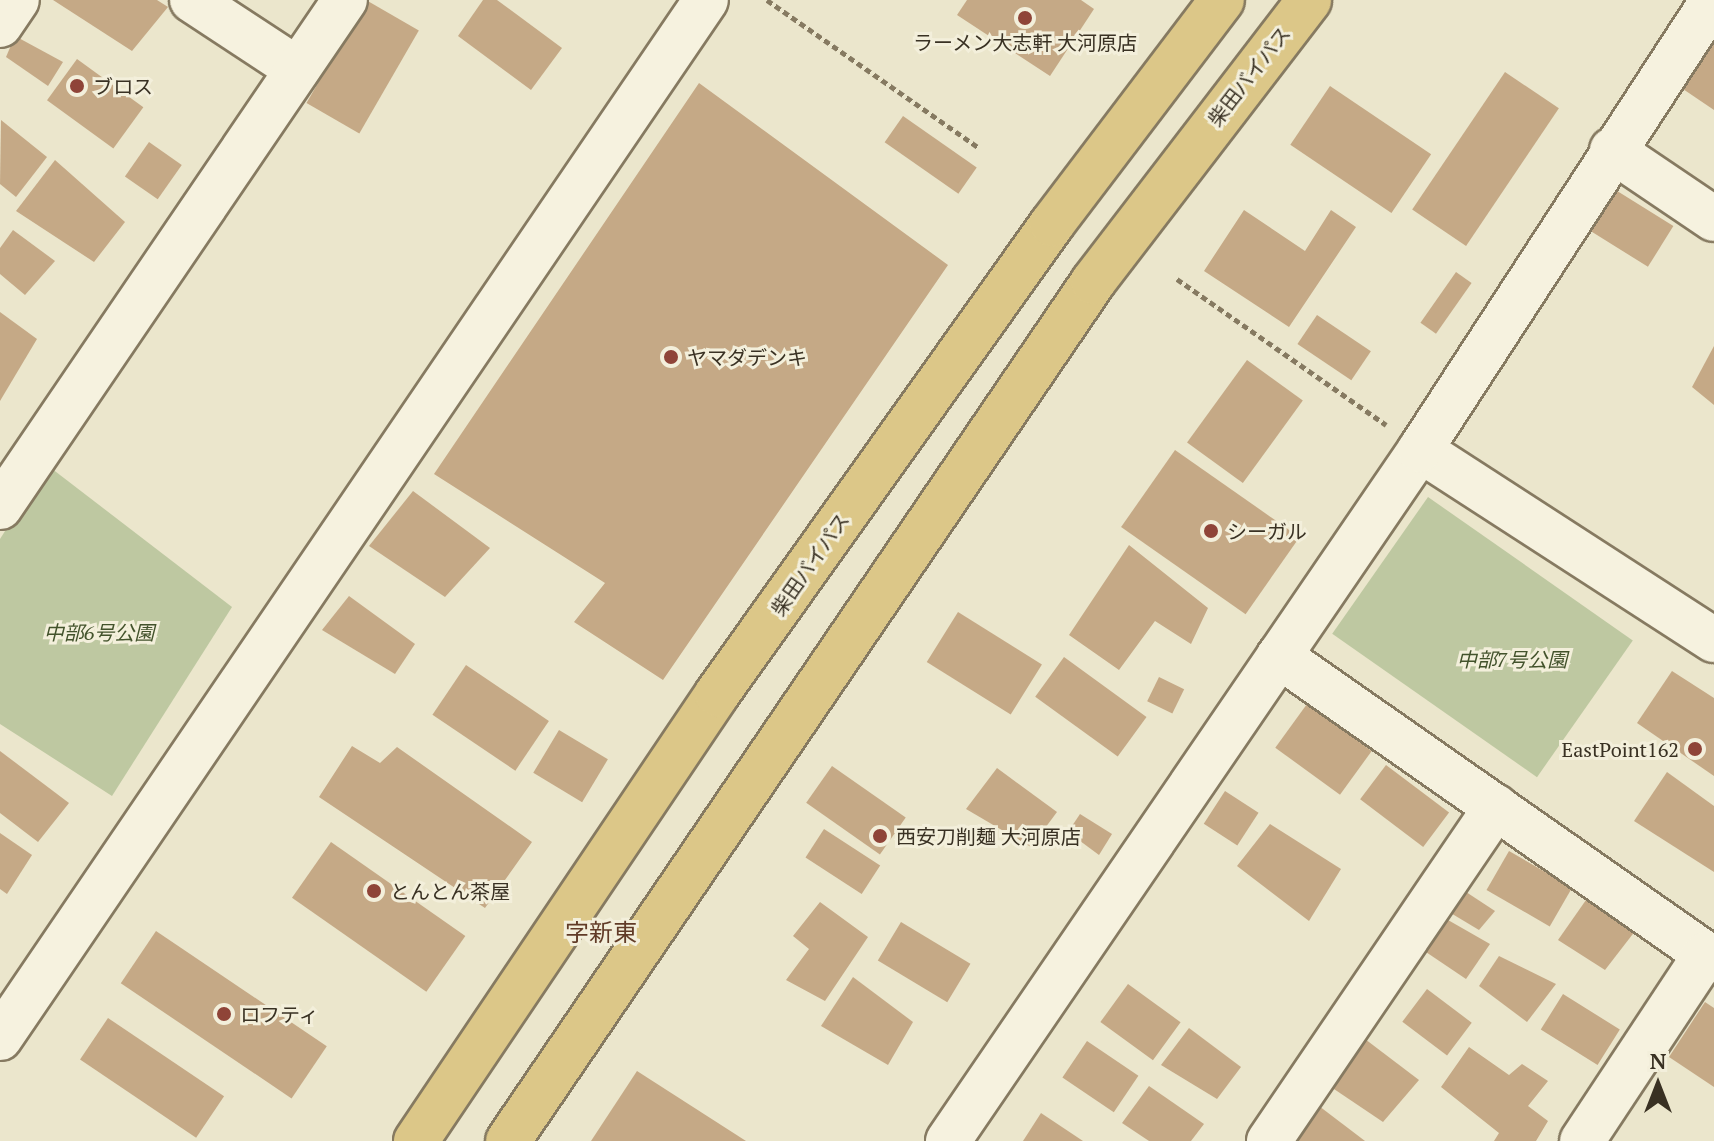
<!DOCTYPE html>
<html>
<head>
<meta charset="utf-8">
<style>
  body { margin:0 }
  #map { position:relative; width:1714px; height:1141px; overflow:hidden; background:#ebe6cc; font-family:"PT Serif","Noto Sans JP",serif }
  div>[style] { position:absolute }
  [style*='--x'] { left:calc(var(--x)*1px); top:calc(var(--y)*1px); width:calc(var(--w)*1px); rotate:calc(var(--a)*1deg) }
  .green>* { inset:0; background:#bec8a1; transform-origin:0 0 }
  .building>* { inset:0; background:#c5a986; transform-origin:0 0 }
  .path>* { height:5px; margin-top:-2.5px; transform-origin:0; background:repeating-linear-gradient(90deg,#867a61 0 6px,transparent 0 10px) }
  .roads { filter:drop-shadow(2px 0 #867a61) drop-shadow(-2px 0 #867a61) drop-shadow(0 2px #867a61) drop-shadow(0 -2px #867a61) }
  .minor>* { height:44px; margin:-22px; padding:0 22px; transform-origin:22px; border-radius:22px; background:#f6f2df }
  .trunk>* { height:44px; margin:-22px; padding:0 22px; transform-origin:22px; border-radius:22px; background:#dcc788 }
  .dots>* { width:22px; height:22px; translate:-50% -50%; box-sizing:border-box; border:4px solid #f3efdb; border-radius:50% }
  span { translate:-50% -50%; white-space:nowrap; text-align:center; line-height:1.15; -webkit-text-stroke:6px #f3efdb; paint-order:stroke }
  .poi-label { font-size:20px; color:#393123 }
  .left { translate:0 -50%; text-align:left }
  .right { translate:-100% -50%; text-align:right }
  .street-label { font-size:20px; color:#393123 }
  .park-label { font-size:20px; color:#43532c; font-style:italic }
  .quarter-label { font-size:24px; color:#613b27 }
  .north { position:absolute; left:1618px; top:1045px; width:80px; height:80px; -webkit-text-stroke:6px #f3efdb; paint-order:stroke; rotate:0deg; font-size:22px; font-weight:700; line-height:32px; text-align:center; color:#393123 }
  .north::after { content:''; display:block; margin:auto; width:28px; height:36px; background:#393123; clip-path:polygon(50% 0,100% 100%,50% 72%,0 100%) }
</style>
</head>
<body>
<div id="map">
  <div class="green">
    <i style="clip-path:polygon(47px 465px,232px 607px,112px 796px,0 724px,0 539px)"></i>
    <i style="left:1428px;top:497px;width:250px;height:167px;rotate:35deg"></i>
  </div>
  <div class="building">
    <i style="clip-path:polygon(53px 0,157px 0,168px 7px,132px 51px)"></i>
    <i style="left:366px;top:0;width:61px;height:119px;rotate:30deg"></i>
    <i style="clip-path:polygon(483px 0,497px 0,562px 48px,531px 90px,458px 36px)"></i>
    <i style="clip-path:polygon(967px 0,1081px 0,1094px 9px,1050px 76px,957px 15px)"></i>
    <i style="clip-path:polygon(15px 36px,63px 62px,48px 86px,6px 57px)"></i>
    <i style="clip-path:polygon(1714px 39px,1714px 110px,1680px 87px)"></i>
    <i style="left:77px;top:59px;width:82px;height:51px;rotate:36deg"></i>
    <i style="left:1505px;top:72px;width:65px;height:166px;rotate:34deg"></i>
    <i style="clip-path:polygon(699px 83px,948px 265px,663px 680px,574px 622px,605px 583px,434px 474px)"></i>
    <i style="left:1330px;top:86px;width:122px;height:71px;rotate:34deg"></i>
    <i style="left:903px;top:116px;width:90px;height:32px;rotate:35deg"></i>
    <i style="clip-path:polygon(1px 120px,47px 157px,16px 197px,0 184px)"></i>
    <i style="left:149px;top:142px;width:40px;height:42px;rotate:35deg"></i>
    <i style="clip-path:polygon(55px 160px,125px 222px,94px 262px,16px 211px)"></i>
    <i style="left:1614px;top:189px;width:70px;height:48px;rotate:32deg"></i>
    <i style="clip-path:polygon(1244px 210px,1305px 251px,1331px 210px,1356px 227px,1289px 327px,1204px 271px)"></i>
    <i style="clip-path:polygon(13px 230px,55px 261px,25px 295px,0 274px,0 248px)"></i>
    <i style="left:1456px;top:272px;width:19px;height:62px;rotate:35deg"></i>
    <i style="clip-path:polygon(0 312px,37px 339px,0 401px)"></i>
    <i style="left:1317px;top:315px;width:65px;height:35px;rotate:34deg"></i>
    <i style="clip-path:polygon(1714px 346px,1714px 405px,1692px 387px)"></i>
    <i style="left:1247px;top:360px;width:69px;height:102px;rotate:36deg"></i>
    <i style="left:1175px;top:450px;width:152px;height:94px;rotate:35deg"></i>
    <i style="clip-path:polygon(413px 491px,490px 548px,445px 597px,369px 546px)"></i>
    <i style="clip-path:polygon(1129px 545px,1208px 608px,1191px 644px,1155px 621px,1119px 670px,1069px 635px)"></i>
    <i style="clip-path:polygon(349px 596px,415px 644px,395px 674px,322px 630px)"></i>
    <i style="left:958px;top:612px;width:99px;height:59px;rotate:32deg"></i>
    <i style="left:1064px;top:657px;width:102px;height:49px;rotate:36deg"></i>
    <i style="left:466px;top:665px;width:100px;height:60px;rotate:34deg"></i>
    <i style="clip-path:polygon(1672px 671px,1714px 698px,1714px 776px,1637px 723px)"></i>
    <i style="left:1159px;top:677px;width:28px;height:27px;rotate:26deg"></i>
    <i style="left:1307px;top:704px;width:80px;height:54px;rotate:36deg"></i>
    <i style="left:559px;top:730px;width:57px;height:50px;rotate:31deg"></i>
    <i style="clip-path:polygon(352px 746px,380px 763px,397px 747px,532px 842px,485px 908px,319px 797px)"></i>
    <i style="clip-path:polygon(0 751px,69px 803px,38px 842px,0 813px)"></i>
    <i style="left:1386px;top:765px;width:79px;height:43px;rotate:37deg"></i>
    <i style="left:832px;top:766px;width:90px;height:45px;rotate:35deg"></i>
    <i style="clip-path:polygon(997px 768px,1057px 812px,1031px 847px,966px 809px)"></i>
    <i style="clip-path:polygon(1667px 772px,1714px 806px,1714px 872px,1634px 821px)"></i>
    <i style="left:1225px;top:791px;width:40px;height:39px;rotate:33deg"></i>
    <i style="clip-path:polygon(1080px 814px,1112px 834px,1099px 855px,1068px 832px)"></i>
    <i style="clip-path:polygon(1270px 824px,1341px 869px,1309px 921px,1237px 866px)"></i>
    <i style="left:824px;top:829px;width:67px;height:34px;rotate:33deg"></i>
    <i style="clip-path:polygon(0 833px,32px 855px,7px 894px,0 889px)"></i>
    <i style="left:331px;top:842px;width:164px;height:68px;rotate:35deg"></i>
    <i style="left:1509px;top:851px;width:73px;height:45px;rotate:30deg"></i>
    <i style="clip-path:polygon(1460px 888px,1495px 911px,1479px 930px,1444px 909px)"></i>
    <i style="clip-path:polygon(1586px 900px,1639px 926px,1605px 970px,1558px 940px)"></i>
    <i style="clip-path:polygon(820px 902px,868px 937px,825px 1001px,786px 980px,809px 949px,793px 936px)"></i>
    <i style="clip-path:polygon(1441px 916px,1490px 944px,1466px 979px,1417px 946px)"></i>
    <i style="left:901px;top:922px;width:81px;height:45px;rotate:31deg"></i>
    <i style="left:156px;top:931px;width:206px;height:63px;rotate:34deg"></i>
    <i style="clip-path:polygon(1499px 956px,1556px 984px,1527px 1022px,1479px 986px)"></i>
    <i style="clip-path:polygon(853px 977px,913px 1022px,888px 1065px,821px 1026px)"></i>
    <i style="left:1128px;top:984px;width:65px;height:47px;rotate:36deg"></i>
    <i style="left:1427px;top:989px;width:56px;height:41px;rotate:37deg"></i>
    <i style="left:1563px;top:994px;width:67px;height:42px;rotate:32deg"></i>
    <i style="clip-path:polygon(1705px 1002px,1714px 1008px,1714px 1087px,1669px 1057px)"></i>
    <i style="left:108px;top:1018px;width:140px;height:50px;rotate:34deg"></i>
    <i style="clip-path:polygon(1189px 1028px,1241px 1067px,1217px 1099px,1161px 1065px)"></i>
    <i style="clip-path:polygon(1361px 1036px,1419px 1080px,1383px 1122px,1331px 1087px)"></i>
    <i style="left:1087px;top:1041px;width:62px;height:44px;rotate:34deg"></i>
    <i style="clip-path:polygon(1469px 1047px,1509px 1075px,1522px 1064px,1548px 1081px,1528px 1106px,1548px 1121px,1536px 1141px,1494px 1141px,1499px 1133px,1441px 1087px)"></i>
    <i style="clip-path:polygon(637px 1071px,746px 1141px,591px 1141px)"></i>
    <i style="clip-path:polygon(1149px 1086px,1204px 1124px,1191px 1141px,1149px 1141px,1122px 1123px)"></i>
    <i style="clip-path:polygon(1319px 1106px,1365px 1141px,1292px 1141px)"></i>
    <i style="clip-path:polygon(1041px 1113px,1083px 1141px,1023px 1141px)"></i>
  </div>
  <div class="path">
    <i style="--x:767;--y:0;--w:257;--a:34.9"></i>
    <i style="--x:1177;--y:279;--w:255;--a:34.9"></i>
  </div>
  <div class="roads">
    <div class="minor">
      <i style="--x:192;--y:0;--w:126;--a:33.3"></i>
      <i style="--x:0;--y:25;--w:30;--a:-56"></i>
      <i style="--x:1612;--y:150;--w:123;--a:34.1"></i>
      <i style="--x:1420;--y:450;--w:350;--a:32.9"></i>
      <i style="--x:0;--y:507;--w:613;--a:-55.77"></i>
      <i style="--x:1279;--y:656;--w:531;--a:34.95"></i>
      <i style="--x:0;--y:1038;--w:1255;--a:-55.78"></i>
      <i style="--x:948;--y:1141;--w:837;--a:-55.66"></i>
      <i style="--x:1420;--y:450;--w:537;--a:-56.93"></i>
      <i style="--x:1269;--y:1141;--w:404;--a:-55.8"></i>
      <i style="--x:1582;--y:1141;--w:224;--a:-56.5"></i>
    </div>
    <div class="trunk">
      <i style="--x:416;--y:1141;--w:539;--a:-56.04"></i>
      <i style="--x:717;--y:694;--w:577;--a:-54.52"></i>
      <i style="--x:1052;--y:224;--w:281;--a:-52.8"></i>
      <i style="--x:508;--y:1141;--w:1039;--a:-55.74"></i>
      <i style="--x:1093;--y:282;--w:355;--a:-52.5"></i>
    </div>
  </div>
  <div class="dots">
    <i style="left:1025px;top:18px;background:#8f4438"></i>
    <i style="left:77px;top:86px;background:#8f4438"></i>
    <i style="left:671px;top:357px;background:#8f4438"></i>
    <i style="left:1211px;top:531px;background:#8f4438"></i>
    <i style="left:1695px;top:749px;background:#8f4438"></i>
    <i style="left:880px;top:836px;background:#8f4438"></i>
    <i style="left:374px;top:891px;background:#8f4438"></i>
    <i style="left:224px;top:1014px;background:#8f4438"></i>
  </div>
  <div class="poi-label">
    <span style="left:1025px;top:42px">ラーメン大志軒 大河原店</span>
    <span class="left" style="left:93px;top:86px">ブロス</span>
    <span class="left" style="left:687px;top:357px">ヤマダデンキ</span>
    <span class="left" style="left:1227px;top:531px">シーガル</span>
    <span class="right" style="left:1679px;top:749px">EastPoint162</span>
    <span class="left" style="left:896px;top:836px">西安刀削麺 大河原店</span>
    <span class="left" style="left:390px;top:891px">とんとん茶屋</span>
    <span class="left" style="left:240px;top:1014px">ロフティ</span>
  </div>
  <div class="street-label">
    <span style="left:1249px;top:76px;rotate:-52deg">柴田バイパス</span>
    <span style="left:810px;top:564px;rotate:-55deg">柴田バイパス</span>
  </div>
  <div class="park-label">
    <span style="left:99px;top:632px">中部6号公園</span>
    <span style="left:1512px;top:659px">中部7号公園</span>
  </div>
  <div class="quarter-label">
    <span style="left:601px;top:933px">字新東</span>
  </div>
  <div class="north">N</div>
</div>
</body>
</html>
